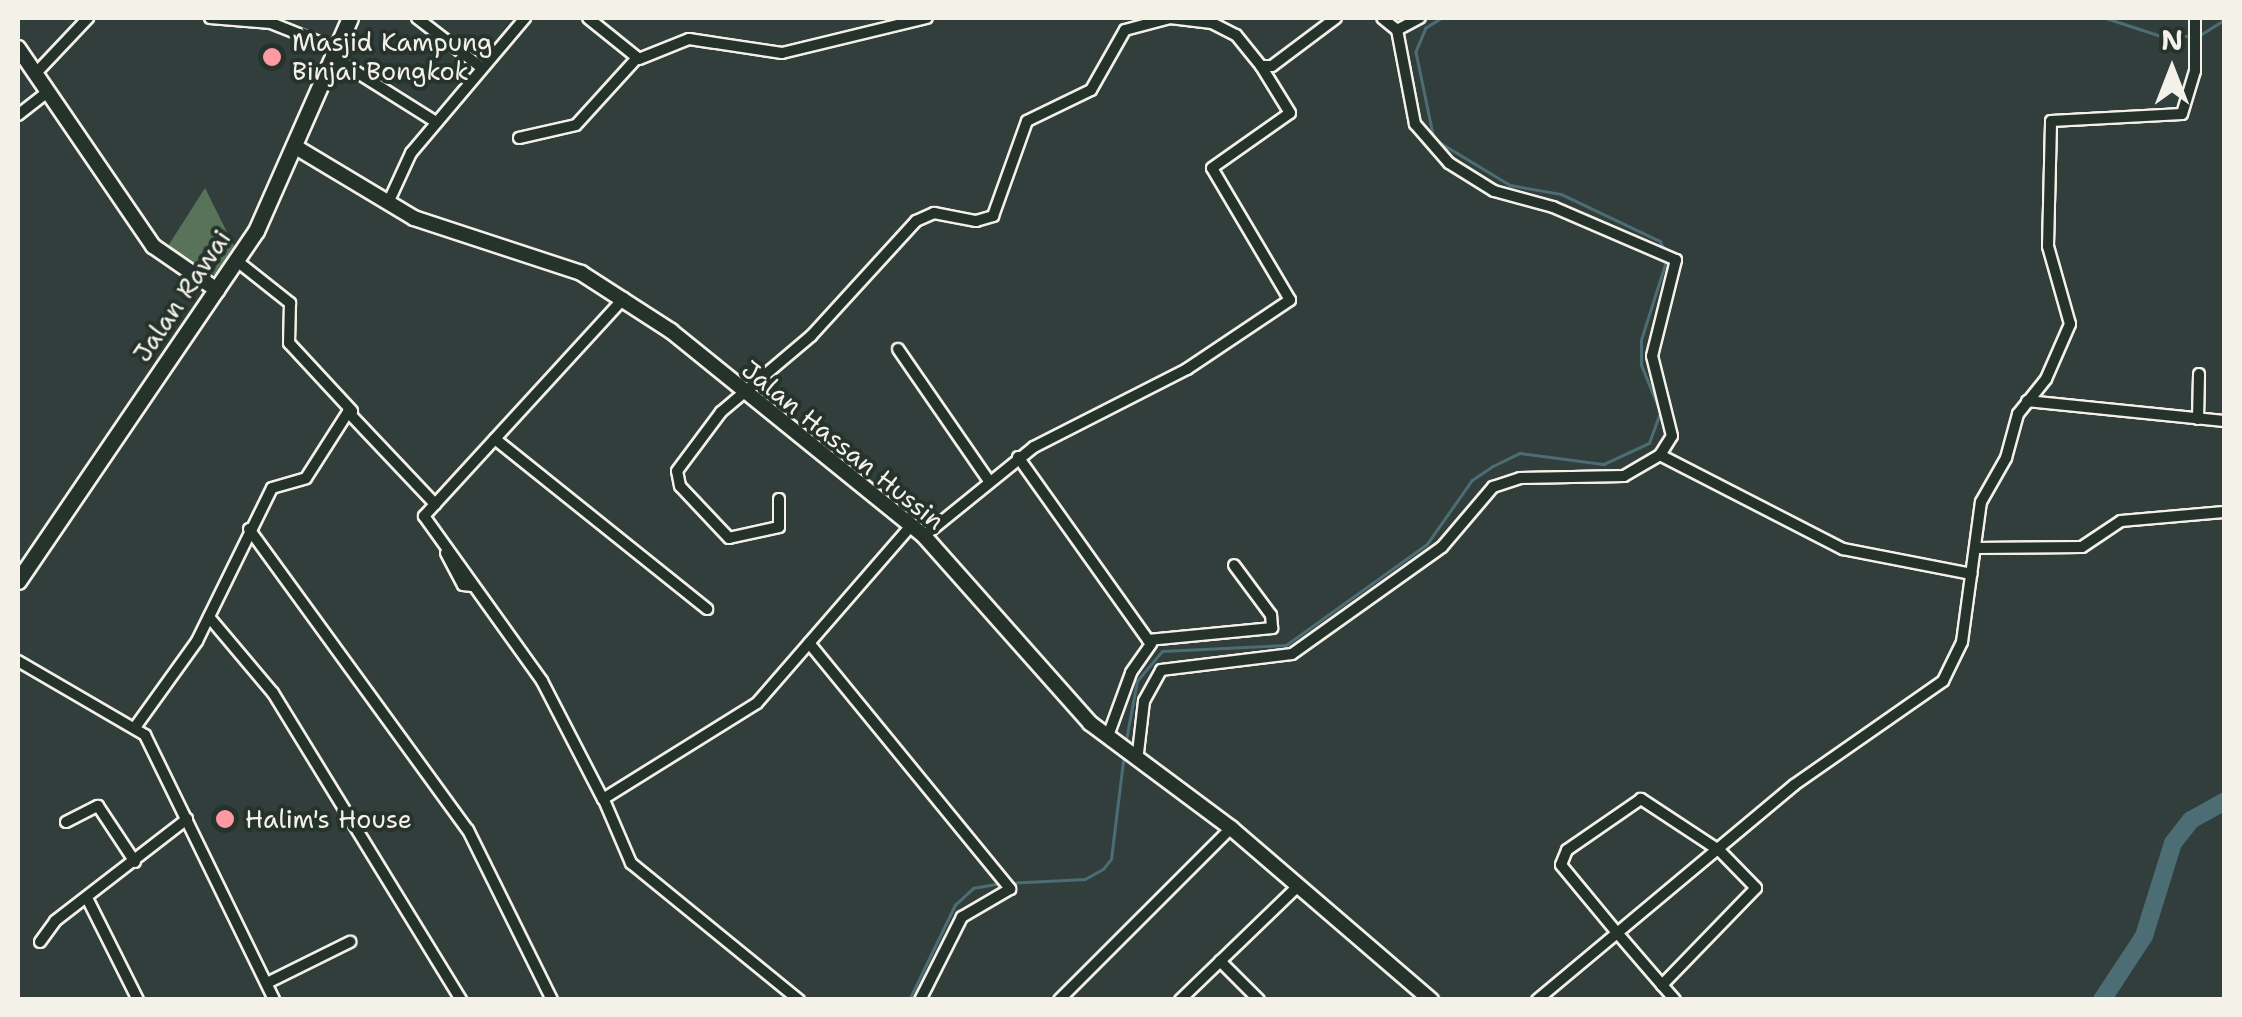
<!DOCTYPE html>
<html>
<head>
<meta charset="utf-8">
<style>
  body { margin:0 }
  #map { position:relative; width:2242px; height:1017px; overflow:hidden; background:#323e3b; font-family:"Shantell Sans",sans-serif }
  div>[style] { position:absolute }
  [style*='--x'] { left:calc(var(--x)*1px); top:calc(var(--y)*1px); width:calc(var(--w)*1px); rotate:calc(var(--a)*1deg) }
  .green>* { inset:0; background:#587359 }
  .stream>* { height:2.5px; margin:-1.25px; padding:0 1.25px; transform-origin:1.25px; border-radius:1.25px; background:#4c6d73 }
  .river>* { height:18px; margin:-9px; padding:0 9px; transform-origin:9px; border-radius:9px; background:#4c6d73 }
  .roads { filter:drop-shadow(2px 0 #f4f1e8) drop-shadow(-2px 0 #f4f1e8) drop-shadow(0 2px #f4f1e8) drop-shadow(0 -2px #f4f1e8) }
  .minor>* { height:10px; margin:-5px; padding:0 5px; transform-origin:5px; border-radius:5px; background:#26332d }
  .tertiary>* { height:14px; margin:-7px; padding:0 7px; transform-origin:7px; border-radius:7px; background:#26332d }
  .secondary>* { height:15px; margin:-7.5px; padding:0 7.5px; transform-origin:7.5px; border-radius:7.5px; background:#26332d }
  .dots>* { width:28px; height:28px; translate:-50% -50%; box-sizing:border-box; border:5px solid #26332d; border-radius:50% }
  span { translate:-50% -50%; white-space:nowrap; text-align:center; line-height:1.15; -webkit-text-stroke:8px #26332d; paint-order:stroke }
  .poi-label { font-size:25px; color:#f4f1e8 }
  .left { translate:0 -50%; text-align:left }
  .street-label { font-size:25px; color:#f4f1e8 }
  .frame { position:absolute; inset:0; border:20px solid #f4f1e8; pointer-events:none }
  .north { position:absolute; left:2122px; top:20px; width:100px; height:100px; -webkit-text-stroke:8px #26332d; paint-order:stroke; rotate:0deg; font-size:28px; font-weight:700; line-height:40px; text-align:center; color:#f4f1e8 }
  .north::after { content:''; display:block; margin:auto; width:35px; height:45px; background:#f4f1e8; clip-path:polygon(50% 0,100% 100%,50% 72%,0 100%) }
</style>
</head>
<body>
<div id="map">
  <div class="green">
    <i style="clip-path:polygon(205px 188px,234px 246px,215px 275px,168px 246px)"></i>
  </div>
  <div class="stream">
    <i style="--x:1442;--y:18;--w:19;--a:148"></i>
    <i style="--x:1426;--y:28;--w:26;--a:113"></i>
    <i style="--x:1416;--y:52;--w:89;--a:78.3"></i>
    <i style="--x:1434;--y:139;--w:89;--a:31.2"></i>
    <i style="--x:1510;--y:185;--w:52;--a:10"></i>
    <i style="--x:1561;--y:194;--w:110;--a:25.4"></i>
    <i style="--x:1660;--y:241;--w:13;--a:63"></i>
    <i style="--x:2106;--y:18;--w:55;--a:18.1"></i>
    <i style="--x:2158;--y:35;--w:34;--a:2"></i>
    <i style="--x:2200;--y:35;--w:28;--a:-32"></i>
    <i style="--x:1126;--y:740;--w:60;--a:-79.4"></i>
    <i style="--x:1137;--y:681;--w:39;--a:-50"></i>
    <i style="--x:1162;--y:651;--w:124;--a:-2.8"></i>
    <i style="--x:1286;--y:645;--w:173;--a:-35.6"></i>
    <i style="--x:1427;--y:544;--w:78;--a:-54.9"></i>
    <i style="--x:1472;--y:480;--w:25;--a:-34"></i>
    <i style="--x:1493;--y:466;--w:30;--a:-26"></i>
    <i style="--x:1520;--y:453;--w:85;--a:7.5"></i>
    <i style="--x:1604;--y:464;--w:50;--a:-25"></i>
    <i style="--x:1649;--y:443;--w:33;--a:-70"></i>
    <i style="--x:1660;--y:412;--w:51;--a:-112"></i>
    <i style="--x:1641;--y:365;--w:25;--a:-90"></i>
    <i style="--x:1641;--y:340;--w:83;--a:-72.4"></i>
    <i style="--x:1008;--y:883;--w:77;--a:-3"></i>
    <i style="--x:1085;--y:879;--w:21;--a:-29"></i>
    <i style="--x:1103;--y:869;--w:13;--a:-51"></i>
    <i style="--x:1111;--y:859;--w:107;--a:-83"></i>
    <i style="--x:909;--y:1000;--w:106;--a:-64.2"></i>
    <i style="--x:955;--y:905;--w:25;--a:-43"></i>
    <i style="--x:973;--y:888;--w:27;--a:-10"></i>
  </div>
  <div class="river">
    <i style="--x:2102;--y:1000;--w:77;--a:-56.7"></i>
    <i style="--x:2144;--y:936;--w:97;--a:-72.7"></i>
    <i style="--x:2173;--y:843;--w:29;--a:-52"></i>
    <i style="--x:2191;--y:820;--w:38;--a:-29"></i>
  </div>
  <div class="roads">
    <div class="minor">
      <i style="--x:210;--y:18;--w:61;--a:4.7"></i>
      <i style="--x:271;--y:23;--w:68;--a:21.6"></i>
      <i style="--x:417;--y:18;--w:82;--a:37.6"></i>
      <i style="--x:588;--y:18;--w:65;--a:38.8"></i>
      <i style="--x:639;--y:59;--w:54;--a:-21.8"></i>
      <i style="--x:689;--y:39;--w:94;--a:8.6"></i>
      <i style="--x:782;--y:53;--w:149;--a:-13.6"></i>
      <i style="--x:1397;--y:30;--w:26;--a:-28"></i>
      <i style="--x:331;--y:56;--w:124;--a:32.2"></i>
      <i style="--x:36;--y:73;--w:76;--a:-46.6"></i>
      <i style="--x:18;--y:115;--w:39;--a:-38"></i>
      <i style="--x:519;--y:138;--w:58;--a:-12.8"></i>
      <i style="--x:576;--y:125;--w:89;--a:-47.7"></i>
      <i style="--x:388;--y:203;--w:55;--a:-65.3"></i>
      <i style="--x:411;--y:153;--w:177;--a:-49.8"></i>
      <i style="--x:237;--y:261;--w:68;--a:38.4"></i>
      <i style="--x:290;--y:303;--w:40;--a:91.4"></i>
      <i style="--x:289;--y:343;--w:93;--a:47.2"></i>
      <i style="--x:624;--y:298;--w:296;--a:132.5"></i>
      <i style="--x:424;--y:516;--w:203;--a:54.4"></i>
      <i style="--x:542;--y:681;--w:133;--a:62.7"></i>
      <i style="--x:603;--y:799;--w:181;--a:-31.9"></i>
      <i style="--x:757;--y:703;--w:233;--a:-49"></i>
      <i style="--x:898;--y:349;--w:160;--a:55.4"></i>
      <i style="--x:2027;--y:401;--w:198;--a:5.8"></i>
      <i style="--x:2198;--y:419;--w:45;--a:-88.7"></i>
      <i style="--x:495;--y:439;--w:272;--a:38.7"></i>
      <i style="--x:1660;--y:455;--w:206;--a:27.2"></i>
      <i style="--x:1843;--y:549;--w:131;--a:11"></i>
      <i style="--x:1018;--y:457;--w:229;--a:54.6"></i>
      <i style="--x:1151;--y:644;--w:35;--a:125"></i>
      <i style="--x:1131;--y:673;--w:67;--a:110.1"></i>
      <i style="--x:779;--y:499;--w:28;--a:90"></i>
      <i style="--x:779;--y:527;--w:51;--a:167.6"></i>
      <i style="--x:729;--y:538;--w:71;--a:-133.3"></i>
      <i style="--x:680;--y:486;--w:15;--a:-101"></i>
      <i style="--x:677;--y:471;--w:74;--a:-53.3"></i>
      <i style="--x:721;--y:412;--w:118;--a:-40.2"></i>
      <i style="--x:811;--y:336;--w:156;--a:-47.6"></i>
      <i style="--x:916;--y:221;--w:20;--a:-24"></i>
      <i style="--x:934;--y:213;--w:43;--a:10.8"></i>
      <i style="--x:976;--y:221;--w:18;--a:-16"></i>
      <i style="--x:993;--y:216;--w:101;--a:-70.3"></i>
      <i style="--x:1027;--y:121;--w:71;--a:-25.8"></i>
      <i style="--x:1091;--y:90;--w:69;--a:-60.5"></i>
      <i style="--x:1125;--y:30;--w:47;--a:-14.9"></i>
      <i style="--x:1170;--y:18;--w:42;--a:6.8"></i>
      <i style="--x:1212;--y:23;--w:27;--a:27"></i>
      <i style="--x:1236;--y:35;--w:40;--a:51"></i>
      <i style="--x:1261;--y:66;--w:11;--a:0"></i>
      <i style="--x:1272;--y:66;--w:80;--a:-36.9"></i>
      <i style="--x:249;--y:529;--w:372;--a:54"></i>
      <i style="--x:468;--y:830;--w:190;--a:63.7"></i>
      <i style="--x:924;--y:536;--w:141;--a:-39"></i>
      <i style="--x:1034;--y:447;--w:172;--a:-27"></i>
      <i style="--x:1187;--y:369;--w:124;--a:-33.8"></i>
      <i style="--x:1290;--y:300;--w:153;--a:-120.6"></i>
      <i style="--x:1212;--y:168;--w:95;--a:-35.2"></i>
      <i style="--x:1290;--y:113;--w:55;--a:-121.7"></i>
      <i style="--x:1975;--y:548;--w:107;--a:-0.5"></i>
      <i style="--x:2082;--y:547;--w:47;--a:-33.7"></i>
      <i style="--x:2121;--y:521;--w:103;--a:-5"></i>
      <i style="--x:446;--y:553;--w:36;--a:62"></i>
      <i style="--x:463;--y:585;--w:9;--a:6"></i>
      <i style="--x:209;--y:617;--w:99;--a:49.9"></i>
      <i style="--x:273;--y:693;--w:360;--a:58.5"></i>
      <i style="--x:1148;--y:640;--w:125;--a:-5.5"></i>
      <i style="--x:1272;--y:628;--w:13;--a:-94"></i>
      <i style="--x:1271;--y:615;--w:62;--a:-126.5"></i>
      <i style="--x:809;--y:643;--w:318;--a:50.7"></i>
      <i style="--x:1010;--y:889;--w:56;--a:149.7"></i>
      <i style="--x:962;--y:917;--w:93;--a:116.8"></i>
      <i style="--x:18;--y:661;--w:147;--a:30.2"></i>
      <i style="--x:145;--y:735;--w:295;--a:64"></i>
      <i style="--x:136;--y:726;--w:105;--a:-54.3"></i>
      <i style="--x:197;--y:641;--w:170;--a:-63.9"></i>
      <i style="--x:272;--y:488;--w:35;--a:-16"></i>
      <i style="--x:306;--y:478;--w:78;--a:-57.5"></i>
      <i style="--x:348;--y:412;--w:127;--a:46.6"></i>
      <i style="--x:1138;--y:753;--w:52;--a:-83.4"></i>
      <i style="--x:1144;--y:701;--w:35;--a:-61"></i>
      <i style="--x:1161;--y:670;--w:132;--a:-7"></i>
      <i style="--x:1292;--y:654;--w:184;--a:-35.5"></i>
      <i style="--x:1442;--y:547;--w:79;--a:-49.6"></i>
      <i style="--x:1493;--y:487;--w:28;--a:-18"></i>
      <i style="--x:1520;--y:478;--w:104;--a:-1.1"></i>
      <i style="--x:1624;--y:476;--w:42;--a:-30.3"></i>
      <i style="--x:1660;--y:455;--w:22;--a:-58"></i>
      <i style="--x:1672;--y:436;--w:82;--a:-104"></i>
      <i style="--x:1652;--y:356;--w:99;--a:-76"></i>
      <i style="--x:1676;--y:260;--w:134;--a:-156.7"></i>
      <i style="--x:1553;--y:207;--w:61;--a:-164.8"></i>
      <i style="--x:1494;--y:191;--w:53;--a:-148.1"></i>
      <i style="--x:1449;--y:163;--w:52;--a:-131.1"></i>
      <i style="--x:1415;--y:124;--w:96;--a:-100.8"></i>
      <i style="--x:1397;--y:30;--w:19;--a:-141"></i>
      <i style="--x:604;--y:800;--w:69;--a:66.8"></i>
      <i style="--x:631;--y:863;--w:217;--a:39.2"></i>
      <i style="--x:66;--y:822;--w:36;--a:-27"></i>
      <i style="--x:98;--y:806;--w:67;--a:56.5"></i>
      <i style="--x:88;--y:900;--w:112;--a:63.4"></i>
      <i style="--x:40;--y:942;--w:26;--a:-54"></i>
      <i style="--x:55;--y:921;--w:167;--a:-37.7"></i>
      <i style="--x:1220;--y:961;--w:55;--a:45"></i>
      <i style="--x:267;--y:983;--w:93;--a:-26.3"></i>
      <i style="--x:1662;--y:985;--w:135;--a:-45.9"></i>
      <i style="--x:1756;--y:888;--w:52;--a:-134.2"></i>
      <i style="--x:1720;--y:851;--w:95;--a:-146.6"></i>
      <i style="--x:1641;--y:799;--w:90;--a:145.4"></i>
      <i style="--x:1567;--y:850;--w:16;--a:112"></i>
      <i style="--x:1561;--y:865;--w:91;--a:50.4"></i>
      <i style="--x:1619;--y:935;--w:66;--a:49.3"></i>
      <i style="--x:1662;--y:985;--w:20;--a:49"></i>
      <i style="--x:1059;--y:1000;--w:243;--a:-45"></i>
      <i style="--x:1180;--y:1000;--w:164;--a:-44"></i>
      <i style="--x:1537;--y:1000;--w:335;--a:-39.9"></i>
      <i style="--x:1794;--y:785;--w:182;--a:-34.9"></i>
      <i style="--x:1943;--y:681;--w:43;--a:-64"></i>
      <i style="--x:1962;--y:642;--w:141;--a:-82.3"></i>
      <i style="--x:1981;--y:502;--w:51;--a:-60.4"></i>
      <i style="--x:2006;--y:458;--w:46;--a:-74.7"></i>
      <i style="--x:2018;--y:414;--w:45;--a:-51.3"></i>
      <i style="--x:2046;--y:379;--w:60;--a:-66.4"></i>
      <i style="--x:2070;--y:324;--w:81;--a:-105.8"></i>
      <i style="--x:2048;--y:246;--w:125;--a:-88.6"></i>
      <i style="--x:2051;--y:121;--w:131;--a:-3.1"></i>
      <i style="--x:2182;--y:114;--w:45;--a:-73.2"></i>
      <i style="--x:2195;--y:71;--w:53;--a:-90"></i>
    </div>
    <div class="tertiary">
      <i style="--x:18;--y:48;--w:240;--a:55.7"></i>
      <i style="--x:153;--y:246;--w:78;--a:34.5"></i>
      <i style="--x:294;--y:146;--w:140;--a:31"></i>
      <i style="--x:414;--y:218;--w:176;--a:18.2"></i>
      <i style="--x:581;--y:273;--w:107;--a:32.8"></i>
      <i style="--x:671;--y:331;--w:326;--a:39"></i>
      <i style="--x:924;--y:536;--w:250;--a:48.4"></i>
      <i style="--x:1090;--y:723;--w:176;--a:36.7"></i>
      <i style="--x:1231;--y:828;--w:264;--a:40.7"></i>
    </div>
    <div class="secondary">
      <i style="--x:18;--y:581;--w:423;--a:-55.8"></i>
      <i style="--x:256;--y:231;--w:233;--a:-66.2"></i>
    </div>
  </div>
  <div class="dots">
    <i style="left:272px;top:57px;background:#ff9aa2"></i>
    <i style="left:225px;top:819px;background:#ff9aa2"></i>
  </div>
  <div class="poi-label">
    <span class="left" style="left:292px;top:57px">Masjid Kampung<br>Binjai Bongkok</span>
    <span class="left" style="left:245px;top:819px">Halim's House</span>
  </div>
  <div class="street-label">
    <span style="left:182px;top:296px;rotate:-56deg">Jalan Rawai</span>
    <span style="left:843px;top:445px;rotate:39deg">Jalan Hassan Hussin</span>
  </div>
  <div class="frame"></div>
  <div class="north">N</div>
</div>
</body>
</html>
